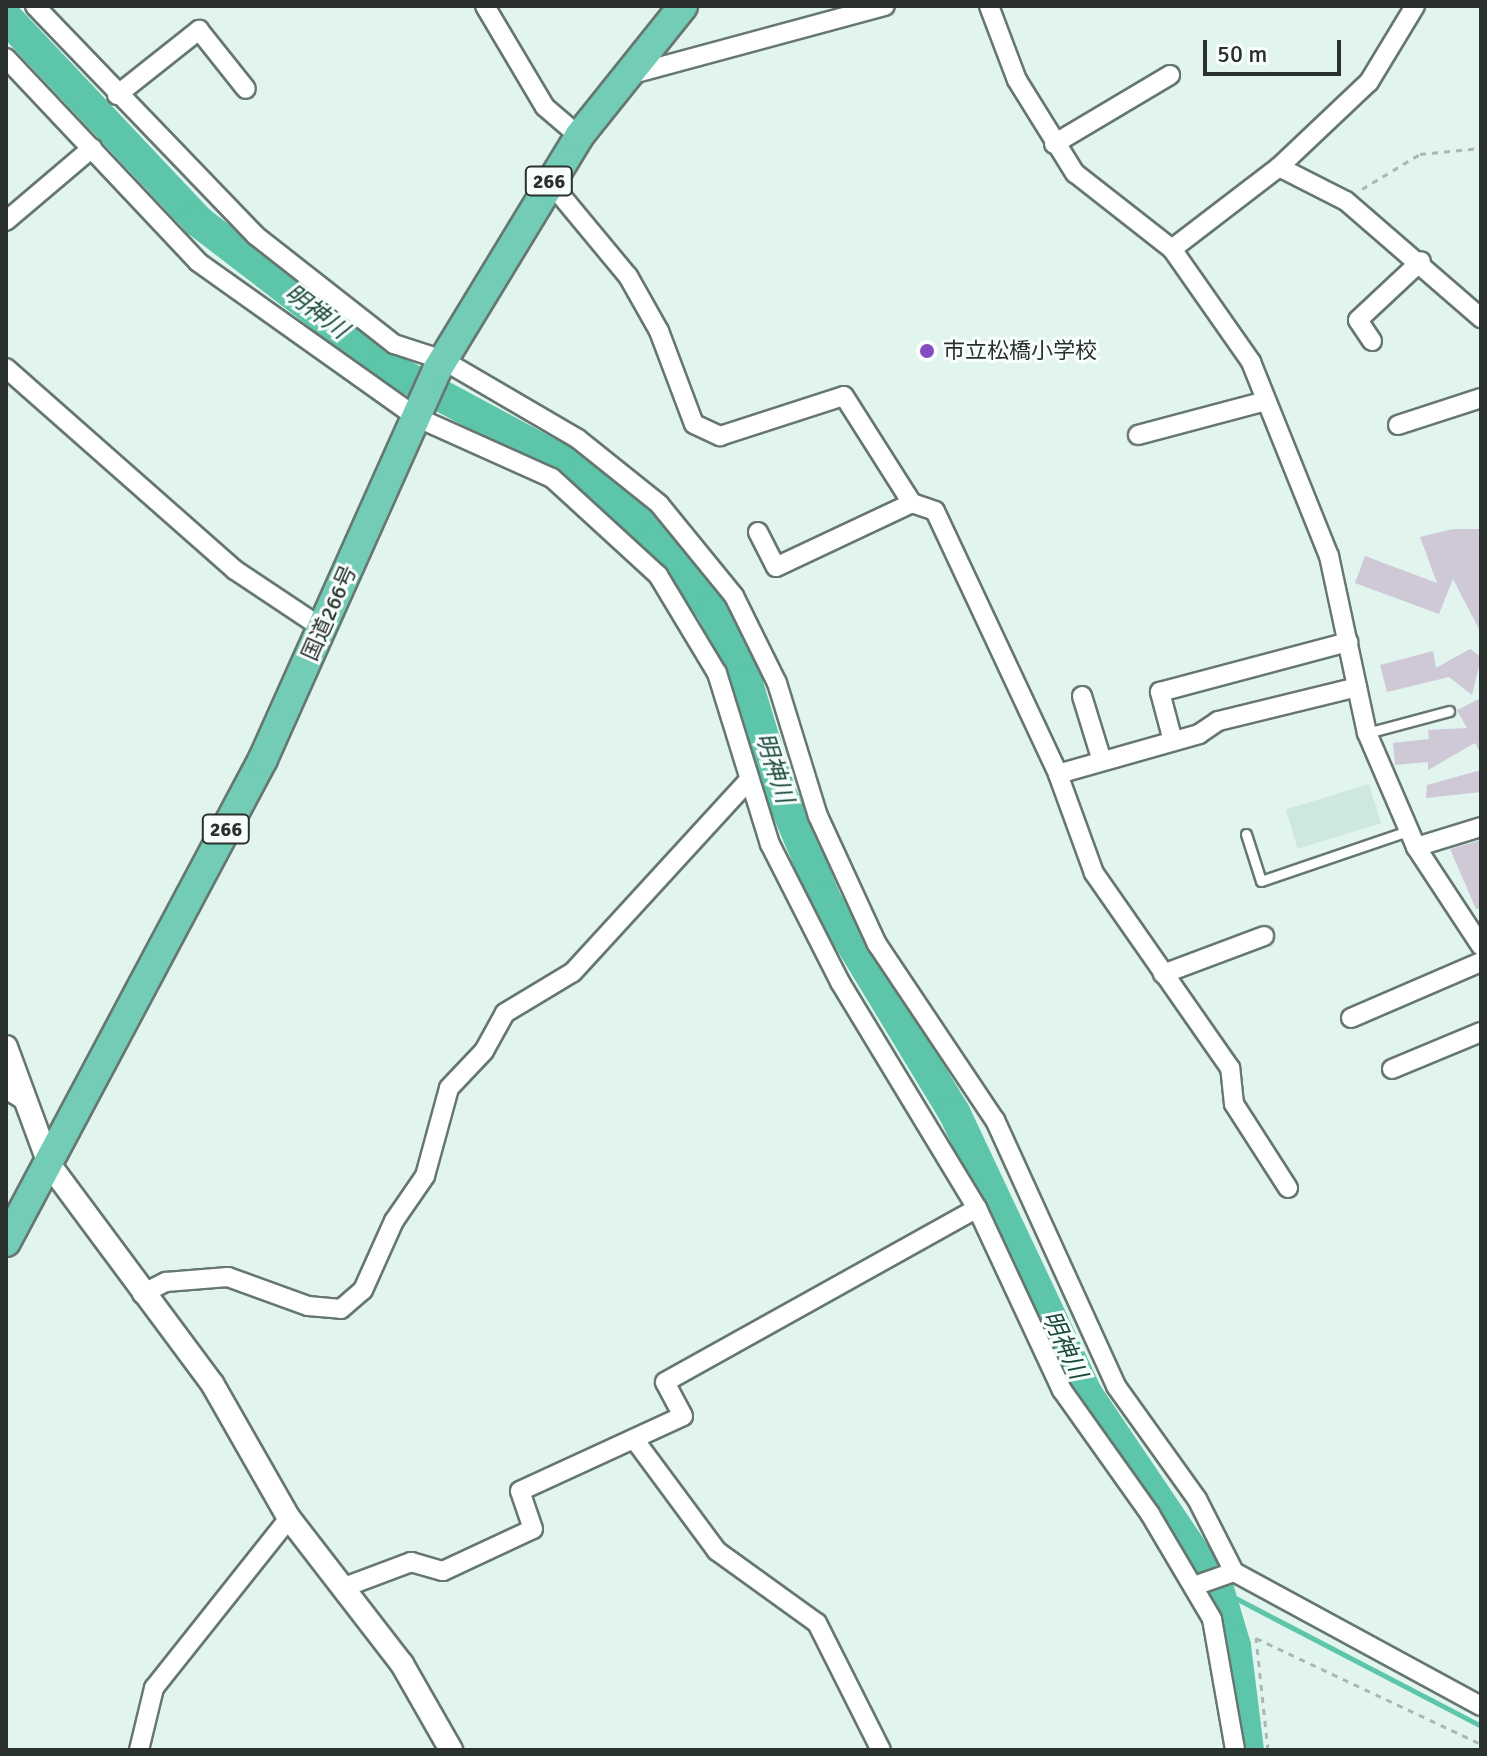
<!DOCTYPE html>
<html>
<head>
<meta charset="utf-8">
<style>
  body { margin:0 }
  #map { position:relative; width:1487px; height:1756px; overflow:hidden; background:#e1f4ee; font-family:Signika,"Noto Sans JP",sans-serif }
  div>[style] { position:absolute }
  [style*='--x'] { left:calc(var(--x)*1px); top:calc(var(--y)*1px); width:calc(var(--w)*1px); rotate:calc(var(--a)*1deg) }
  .built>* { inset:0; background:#cee8df; transform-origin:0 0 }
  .stream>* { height:5px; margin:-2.5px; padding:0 2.5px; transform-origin:2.5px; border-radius:2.5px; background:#5cc5aa }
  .river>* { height:32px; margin:-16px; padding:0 16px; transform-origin:16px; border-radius:16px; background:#5cc5aa }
  .building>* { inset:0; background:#cec8d7 }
  .path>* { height:3px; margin-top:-1.5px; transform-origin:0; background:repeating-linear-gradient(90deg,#a9b8b4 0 6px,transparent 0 12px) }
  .roads { filter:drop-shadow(2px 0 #667771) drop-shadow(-2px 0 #667771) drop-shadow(0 2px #667771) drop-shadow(0 -2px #667771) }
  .service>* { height:9px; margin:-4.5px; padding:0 4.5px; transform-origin:4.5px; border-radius:4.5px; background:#fff }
  .minor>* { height:18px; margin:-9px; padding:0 9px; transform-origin:9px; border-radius:9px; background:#fff }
  .tertiary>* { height:22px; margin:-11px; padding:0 11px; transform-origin:11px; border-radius:11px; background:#fff }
  .trunk>* { height:28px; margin:-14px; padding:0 14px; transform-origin:14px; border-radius:14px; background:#72ccb6 }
  .dots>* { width:22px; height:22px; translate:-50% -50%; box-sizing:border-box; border:4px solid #f7fefc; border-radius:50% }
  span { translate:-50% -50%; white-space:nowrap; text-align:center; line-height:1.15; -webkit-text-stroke:6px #f7fefc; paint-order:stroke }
  .shield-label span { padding:2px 6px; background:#f7fefc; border:2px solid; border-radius:6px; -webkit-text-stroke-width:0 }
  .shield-label { font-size:20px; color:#29302e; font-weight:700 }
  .poi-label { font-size:22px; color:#29302e }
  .left { translate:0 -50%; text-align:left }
  .street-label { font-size:22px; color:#29302e }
  .water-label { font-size:24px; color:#1b493d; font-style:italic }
  .frame { position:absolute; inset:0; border:8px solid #29302e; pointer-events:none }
  .scale { position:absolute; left:1203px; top:40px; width:138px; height:36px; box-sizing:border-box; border:4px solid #29302e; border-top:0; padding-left:10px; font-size:24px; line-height:28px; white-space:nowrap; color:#29302e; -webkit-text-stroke:6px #f7fefc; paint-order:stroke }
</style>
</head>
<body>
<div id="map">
  <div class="built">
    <i style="left:1369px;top:784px;width:41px;height:87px;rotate:73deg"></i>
  </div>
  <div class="stream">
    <i style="--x:1218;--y:1589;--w:297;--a:27.5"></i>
  </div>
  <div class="river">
    <i style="--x:6;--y:17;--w:280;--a:46.7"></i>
    <i style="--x:198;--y:221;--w:237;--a:37.6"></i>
    <i style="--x:386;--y:366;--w:224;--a:28.3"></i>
    <i style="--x:583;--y:472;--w:96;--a:42.5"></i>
    <i style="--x:654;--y:537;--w:93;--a:51.5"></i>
    <i style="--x:712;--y:610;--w:78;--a:64.1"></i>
    <i style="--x:746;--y:680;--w:112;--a:73.3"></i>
    <i style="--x:778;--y:787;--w:124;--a:67.2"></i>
    <i style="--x:826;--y:901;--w:247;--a:58.8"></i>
    <i style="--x:954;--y:1112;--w:310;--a:64.8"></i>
    <i style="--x:1086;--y:1393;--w:236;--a:56"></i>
    <i style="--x:1218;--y:1589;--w:59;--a:73.4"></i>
    <i style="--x:1235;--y:1646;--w:105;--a:82.9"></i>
  </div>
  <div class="building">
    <i style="clip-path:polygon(1453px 529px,1481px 529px,1481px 633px,1453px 579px,1439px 614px,1355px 583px,1365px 556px,1437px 583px,1420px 537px)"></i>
    <i style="clip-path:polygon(1470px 649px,1481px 657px,1472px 695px,1449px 677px,1387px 692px,1380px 665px,1433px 651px,1436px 668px)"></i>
    <i style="clip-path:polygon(1481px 698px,1481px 754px,1475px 743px,1428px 770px,1428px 762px,1395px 765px,1393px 743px,1429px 739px,1428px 730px,1467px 728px,1457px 710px)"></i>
    <i style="clip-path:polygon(1481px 770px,1481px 792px,1426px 798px,1427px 785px)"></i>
    <i style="clip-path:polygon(1481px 840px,1481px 909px,1476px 909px,1450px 849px)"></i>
  </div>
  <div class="path">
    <i style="--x:1362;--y:189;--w:68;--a:-31.1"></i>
    <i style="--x:1420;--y:154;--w:61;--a:-5.6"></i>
    <i style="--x:1268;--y:1750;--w:113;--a:-96.1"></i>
    <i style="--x:1256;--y:1638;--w:249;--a:25.2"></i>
  </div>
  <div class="roads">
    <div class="service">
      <i style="--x:1367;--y:733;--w:85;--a:-15"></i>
      <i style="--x:1246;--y:834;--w:49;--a:72.3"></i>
      <i style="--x:1261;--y:881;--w:155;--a:-18.8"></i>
    </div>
    <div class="minor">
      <i style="--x:35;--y:6;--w:318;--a:46.1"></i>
      <i style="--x:255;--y:235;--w:177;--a:38.1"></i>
      <i style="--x:394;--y:344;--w:52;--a:18.1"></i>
      <i style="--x:443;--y:360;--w:156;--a:30.3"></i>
      <i style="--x:578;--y:439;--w:104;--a:38.7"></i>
      <i style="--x:659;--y:504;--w:119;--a:50.8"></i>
      <i style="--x:734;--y:596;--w:97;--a:63.7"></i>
      <i style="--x:777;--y:683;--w:139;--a:72.9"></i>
      <i style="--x:818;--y:816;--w:141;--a:65.3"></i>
      <i style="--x:877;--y:944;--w:212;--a:56.2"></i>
      <i style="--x:995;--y:1120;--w:292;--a:65.5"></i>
      <i style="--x:1116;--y:1386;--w:139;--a:54.4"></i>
      <i style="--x:1197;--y:1499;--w:82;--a:63.1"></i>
      <i style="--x:485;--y:6;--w:117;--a:59.3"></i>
      <i style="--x:545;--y:107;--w:45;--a:40.5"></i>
      <i style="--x:989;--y:6;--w:79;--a:69.3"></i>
      <i style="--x:1017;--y:80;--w:110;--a:58.1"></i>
      <i style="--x:1075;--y:173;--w:123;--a:38.1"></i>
      <i style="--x:1172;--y:249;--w:138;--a:55"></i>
      <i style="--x:1251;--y:362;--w:209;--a:68.1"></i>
      <i style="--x:1329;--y:556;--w:181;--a:77.9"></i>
      <i style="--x:1367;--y:733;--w:124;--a:66.7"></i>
      <i style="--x:1416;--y:847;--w:118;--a:56.7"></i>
      <i style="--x:6;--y:58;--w:280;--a:46.7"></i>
      <i style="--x:198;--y:262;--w:267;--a:35.4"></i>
      <i style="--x:416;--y:417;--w:149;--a:24.2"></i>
      <i style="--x:552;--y:478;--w:144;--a:42.5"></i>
      <i style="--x:658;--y:575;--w:114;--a:59"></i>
      <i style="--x:717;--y:673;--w:179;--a:72.8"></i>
      <i style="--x:770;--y:844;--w:155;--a:63.1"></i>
      <i style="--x:840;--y:982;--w:264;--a:58.8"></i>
      <i style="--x:977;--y:1208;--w:201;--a:65"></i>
      <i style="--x:1062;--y:1390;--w:152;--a:54.6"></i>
      <i style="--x:1150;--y:1514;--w:122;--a:59.4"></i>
      <i style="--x:1212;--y:1619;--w:133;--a:80"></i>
      <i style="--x:629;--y:75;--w:265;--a:-15.1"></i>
      <i style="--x:117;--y:95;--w:105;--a:-38.4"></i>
      <i style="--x:199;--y:30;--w:75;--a:51.5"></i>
      <i style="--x:1054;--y:144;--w:135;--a:-30.7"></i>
      <i style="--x:1279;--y:167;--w:75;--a:26.9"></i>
      <i style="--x:1346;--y:201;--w:179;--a:40.9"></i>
      <i style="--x:549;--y:181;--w:124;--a:50.3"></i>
      <i style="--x:628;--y:276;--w:63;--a:60.6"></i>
      <i style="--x:659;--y:331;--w:99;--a:69.4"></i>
      <i style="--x:694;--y:424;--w:29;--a:25"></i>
      <i style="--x:720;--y:436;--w:130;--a:-17.9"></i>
      <i style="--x:844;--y:396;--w:127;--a:57.6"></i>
      <i style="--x:6;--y:221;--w:113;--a:-40.3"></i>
      <i style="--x:1172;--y:249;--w:135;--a:-37.5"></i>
      <i style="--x:1279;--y:167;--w:124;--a:-43.4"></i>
      <i style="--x:1369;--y:82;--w:89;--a:-58.8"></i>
      <i style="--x:1372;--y:341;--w:25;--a:-124"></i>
      <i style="--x:1358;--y:320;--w:86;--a:-43.1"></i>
      <i style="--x:6;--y:368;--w:305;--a:41.4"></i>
      <i style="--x:235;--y:570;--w:105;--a:33.7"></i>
      <i style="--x:1398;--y:425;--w:87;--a:-18"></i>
      <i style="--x:1138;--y:435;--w:132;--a:-14.9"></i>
      <i style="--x:758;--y:532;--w:39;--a:63"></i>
      <i style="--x:776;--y:567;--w:150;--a:-25.2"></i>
      <i style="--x:912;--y:503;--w:24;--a:19"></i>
      <i style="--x:935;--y:511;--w:290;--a:64.9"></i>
      <i style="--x:1082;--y:696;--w:68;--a:72.9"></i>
      <i style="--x:1173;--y:741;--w:51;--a:-104.9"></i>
      <i style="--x:1160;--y:692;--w:195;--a:-14.9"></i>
      <i style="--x:1416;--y:847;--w:68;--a:-17.1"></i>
      <i style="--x:1163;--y:974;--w:108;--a:-20.6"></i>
      <i style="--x:1351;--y:1018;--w:142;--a:-23.3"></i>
      <i style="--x:1392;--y:1069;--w:96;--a:-22.6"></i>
      <i style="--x:6;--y:1089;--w:25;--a:32"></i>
      <i style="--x:1288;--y:1188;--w:100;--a:-122.7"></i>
      <i style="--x:1234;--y:1104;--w:36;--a:-96"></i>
      <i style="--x:1230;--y:1068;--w:238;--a:-124.9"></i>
      <i style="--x:1094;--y:873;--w:105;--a:-110"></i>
      <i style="--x:1058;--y:774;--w:147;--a:-15.8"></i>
      <i style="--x:1199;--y:734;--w:23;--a:-34"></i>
      <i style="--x:1218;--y:721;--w:143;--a:-13.7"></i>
      <i style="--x:142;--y:1294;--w:27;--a:-27"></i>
      <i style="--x:166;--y:1282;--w:62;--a:-4.6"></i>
      <i style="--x:228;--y:1277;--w:85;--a:19.9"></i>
      <i style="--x:308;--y:1306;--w:33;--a:5"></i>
      <i style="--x:341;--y:1309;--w:29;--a:-41"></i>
      <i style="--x:363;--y:1290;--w:76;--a:-65.8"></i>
      <i style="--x:394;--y:1221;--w:55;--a:-55.4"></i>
      <i style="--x:425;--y:1176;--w:91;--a:-74.7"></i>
      <i style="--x:449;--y:1088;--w:51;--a:-46.6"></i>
      <i style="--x:484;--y:1051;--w:43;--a:-61.1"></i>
      <i style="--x:505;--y:1013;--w:79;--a:-31.1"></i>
      <i style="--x:573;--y:972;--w:259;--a:-47.5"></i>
      <i style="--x:634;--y:1439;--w:139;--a:53.5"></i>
      <i style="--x:717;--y:1551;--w:123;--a:35.8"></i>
      <i style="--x:817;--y:1623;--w:142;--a:63.3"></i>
      <i style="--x:1194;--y:1586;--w:42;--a:-19.3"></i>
      <i style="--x:1234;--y:1572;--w:281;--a:28.5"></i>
      <i style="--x:342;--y:1588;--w:74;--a:-20.6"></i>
      <i style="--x:411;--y:1562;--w:33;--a:16"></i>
      <i style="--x:443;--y:1571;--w:99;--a:-25"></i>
      <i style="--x:533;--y:1529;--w:40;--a:-108.9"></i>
      <i style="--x:520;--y:1491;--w:179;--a:-24.7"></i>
      <i style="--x:683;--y:1416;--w:38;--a:-118"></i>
      <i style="--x:665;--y:1382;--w:357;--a:-29.1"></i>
      <i style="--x:139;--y:1750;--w:64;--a:-76.4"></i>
      <i style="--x:154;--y:1688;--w:217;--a:-51.5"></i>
    </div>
    <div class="tertiary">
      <i style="--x:6;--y:1047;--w:125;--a:69.8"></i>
      <i style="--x:49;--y:1164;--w:275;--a:53.4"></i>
      <i style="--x:213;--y:1385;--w:153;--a:60.3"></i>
      <i style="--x:289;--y:1518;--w:185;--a:52.3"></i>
      <i style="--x:402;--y:1664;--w:99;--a:60.3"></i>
    </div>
    <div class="trunk">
      <i style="--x:6;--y:1242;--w:547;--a:-61.98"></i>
      <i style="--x:263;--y:759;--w:426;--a:-65.9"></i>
      <i style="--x:437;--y:370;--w:274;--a:-58.7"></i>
      <i style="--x:579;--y:136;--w:166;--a:-51.3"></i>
    </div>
  </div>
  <div class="dots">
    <i style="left:927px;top:351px;background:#864bc1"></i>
  </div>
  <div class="shield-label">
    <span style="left:549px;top:181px">266</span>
    <span style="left:226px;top:829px">266</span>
  </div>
  <div class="poi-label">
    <span class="left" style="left:943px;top:351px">市立松橋小学校</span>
  </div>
  <div class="street-label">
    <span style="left:329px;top:613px;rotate:-66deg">国道266号</span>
  </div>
  <div class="water-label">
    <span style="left:316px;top:312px;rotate:37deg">明神川</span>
    <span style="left:774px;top:768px;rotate:72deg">明神川</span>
    <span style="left:1064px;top:1345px;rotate:65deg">明神川</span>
  </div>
  <div class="frame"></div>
  <div class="scale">50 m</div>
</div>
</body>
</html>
